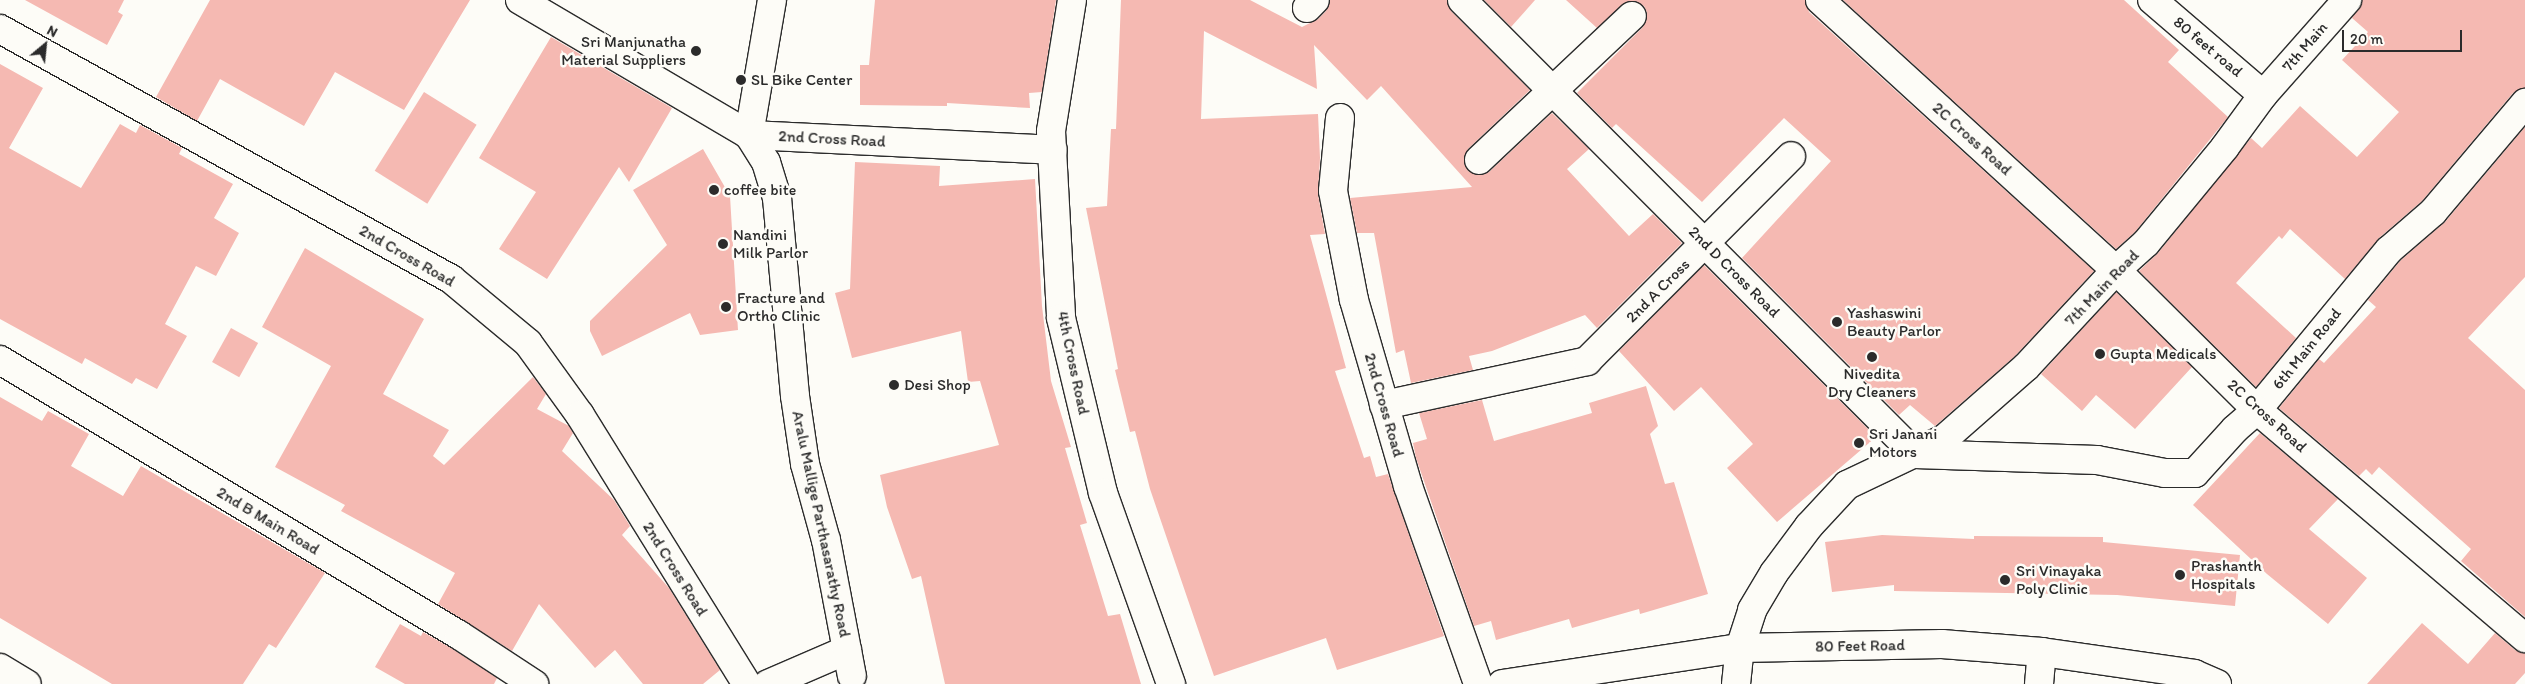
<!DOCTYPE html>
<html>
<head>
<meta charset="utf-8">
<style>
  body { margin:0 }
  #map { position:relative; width:2525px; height:684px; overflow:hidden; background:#fdfcf7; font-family:Itim,sans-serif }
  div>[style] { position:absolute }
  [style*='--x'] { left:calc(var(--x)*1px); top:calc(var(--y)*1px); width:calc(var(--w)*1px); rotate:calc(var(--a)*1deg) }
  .building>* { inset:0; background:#f5b9b2; transform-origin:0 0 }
  .roads { filter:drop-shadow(1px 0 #2b2b2b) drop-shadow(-1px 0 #2b2b2b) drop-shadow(0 1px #2b2b2b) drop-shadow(0 -1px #2b2b2b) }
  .minor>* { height:28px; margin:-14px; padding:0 14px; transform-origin:14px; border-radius:14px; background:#fdfcf7 }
  .tertiary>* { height:28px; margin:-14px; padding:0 14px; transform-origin:14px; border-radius:14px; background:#fdfcf7 }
  .secondary>* { height:28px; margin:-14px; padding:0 14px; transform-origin:14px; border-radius:14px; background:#fdfcf7 }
  .dots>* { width:14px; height:14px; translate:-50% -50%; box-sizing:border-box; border:2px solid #fdfcf7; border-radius:50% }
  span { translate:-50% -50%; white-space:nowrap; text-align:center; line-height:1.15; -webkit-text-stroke:5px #fdfcf7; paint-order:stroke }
  .poi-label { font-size:16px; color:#2b2b2b }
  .right { translate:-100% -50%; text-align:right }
  .left { translate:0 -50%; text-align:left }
  .street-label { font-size:16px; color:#2b2b2b }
  .north { position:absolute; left:20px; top:20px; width:50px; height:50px; -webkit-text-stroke:4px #fdfcf7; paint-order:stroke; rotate:28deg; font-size:14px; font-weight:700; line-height:20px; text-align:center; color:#2b2b2b }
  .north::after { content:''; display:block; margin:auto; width:18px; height:22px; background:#2b2b2b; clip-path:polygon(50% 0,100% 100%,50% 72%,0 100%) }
  .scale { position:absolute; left:2342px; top:30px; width:120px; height:22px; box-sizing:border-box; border:2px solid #2b2b2b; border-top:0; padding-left:6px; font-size:15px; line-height:18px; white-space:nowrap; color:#2b2b2b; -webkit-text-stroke:4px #fdfcf7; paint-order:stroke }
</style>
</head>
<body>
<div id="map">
  <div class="building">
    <i style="clip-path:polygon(25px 0,124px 0,118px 12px,123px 15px,107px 45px)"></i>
    <i style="clip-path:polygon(210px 0,470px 0,404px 110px,335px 72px,304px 126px,220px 79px,197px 121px,156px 97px)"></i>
    <i style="clip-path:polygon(875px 0,1056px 0,1042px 92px,1029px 93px,1030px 108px,947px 103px,947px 106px,860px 105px,860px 65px,869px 65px)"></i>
    <i style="clip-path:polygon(1121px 0,1250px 0,1302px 27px,1318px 19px,1326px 11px,1330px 0,1447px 0,1451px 11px,1530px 90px,1468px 149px,1464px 163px,1468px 171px,1482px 175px,1489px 172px,1552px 113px,1589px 149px,1567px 169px,1629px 236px,1653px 214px,1682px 243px,1597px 328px,1585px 315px,1492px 351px,1469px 356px,1473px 370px,1411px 383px,1404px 350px,1396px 353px,1374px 233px,1357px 233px,1350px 198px,1472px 187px,1381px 86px,1367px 100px,1314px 45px,1317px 89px,1204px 31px,1201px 119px,1318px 114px,1320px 158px,1318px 194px,1325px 234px,1310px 235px,1346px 368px,1335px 371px,1364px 458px,1370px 456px,1376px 477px,1388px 474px,1444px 636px,1337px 670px,1326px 638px,1214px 676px,1150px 489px,1135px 431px,1130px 432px,1115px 370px,1118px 369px,1086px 208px,1107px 206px,1111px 129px,1116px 129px)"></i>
    <i style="clip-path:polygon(1484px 0,1535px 0,1511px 27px)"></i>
    <i style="clip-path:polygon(1566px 0,1805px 0,1809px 12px,2094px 271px,2015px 356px,1935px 426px,1910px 405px,1899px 415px,1742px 258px,1831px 161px,1784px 118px,1702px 202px,1616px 124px,1612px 128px,1577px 93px,1643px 27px,1647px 13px,1644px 6px,1628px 1px,1597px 28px)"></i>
    <i style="clip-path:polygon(1843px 0,2124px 0,2179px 50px,2168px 62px,2228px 117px,2135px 232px,2116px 249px)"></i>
    <i style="clip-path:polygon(2362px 0,2525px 0,2525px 88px,2513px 93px,2422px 201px,2379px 238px,2345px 279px,2290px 229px,2282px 239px,2279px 236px,2236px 283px,2296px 338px,2256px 387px,2139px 271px,2158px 253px,2251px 138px,2262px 148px,2300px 106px,2357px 157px,2399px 112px,2342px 60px,2368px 32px,2352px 18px)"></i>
    <i style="clip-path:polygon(551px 37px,672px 108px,629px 182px,619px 167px,547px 279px,499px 249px,536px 192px,479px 158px)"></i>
    <i style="clip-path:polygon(0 64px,43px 88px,9px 148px,81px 188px,120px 124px,136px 133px,140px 125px,182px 148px,179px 154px,233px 184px,214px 218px,239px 233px,216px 276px,196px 266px,165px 324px,187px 336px,157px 389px,136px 378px,132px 384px,85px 358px,82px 364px,0 319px)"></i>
    <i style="left:424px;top:92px;width:62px;height:93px;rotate:32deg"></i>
    <i style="clip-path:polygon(2525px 127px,2525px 277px,2468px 338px,2525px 390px,2525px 617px,2461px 561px,2471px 549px,2379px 467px,2372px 475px,2366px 469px,2359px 476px,2279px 408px,2319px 359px,2324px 363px,2376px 307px,2368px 300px,2400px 261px,2445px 222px)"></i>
    <i style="clip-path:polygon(703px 149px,730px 196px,738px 330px,700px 335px,690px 313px,602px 356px,590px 331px,590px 321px,667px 245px,633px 190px)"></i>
    <i style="clip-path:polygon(855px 162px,940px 166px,939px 186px,1035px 179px,1042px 306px,1051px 381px,1071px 447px,1065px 448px,1087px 523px,1080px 525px,1108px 616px,1120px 614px,1141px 684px,945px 684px,921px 576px,912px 579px,887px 507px,880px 475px,999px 445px,980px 381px,968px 382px,961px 331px,852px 358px,835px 293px,850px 289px)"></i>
    <i style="clip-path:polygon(305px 248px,424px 319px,383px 394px,449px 430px,433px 456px,444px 465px,533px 377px,546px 394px,537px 409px,569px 426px,573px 433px,562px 451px,614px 500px,630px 526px,622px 535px,669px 588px,720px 670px,703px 684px,643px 684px,615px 650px,595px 668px,539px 604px,512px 651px,438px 604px,455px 573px,341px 511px,345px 505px,275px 467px,331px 366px,262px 327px)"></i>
    <i style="clip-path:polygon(1704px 265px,1876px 437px,1777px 522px,1727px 468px,1753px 444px,1701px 387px,1674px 411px,1619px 351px)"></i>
    <i style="clip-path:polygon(2116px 292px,2192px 367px,2135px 429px,2096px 395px,2082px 411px,2041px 374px)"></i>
    <i style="left:231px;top:328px;width:31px;height:39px;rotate:29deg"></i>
    <i style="clip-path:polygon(1646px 386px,1658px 426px,1650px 434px,1665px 484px,1674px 482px,1708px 594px,1640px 614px,1639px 609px,1572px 628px,1569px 619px,1496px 640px,1491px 621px,1474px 626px,1416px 458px,1413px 443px,1427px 439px,1419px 413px,1482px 400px,1494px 441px,1592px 413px,1589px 403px)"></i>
    <i style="clip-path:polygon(0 397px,42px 421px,48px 411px,89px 434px,71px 466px,123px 496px,141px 466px,325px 573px,276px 648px,269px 644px,243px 684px,112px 684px,0 618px)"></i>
    <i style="clip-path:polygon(2260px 433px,2338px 499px,2309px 529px,2367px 578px,2328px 624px,2267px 574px,2193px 505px)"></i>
    <i style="clip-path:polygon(1882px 535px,1974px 539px,1974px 536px,2103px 537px,2103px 542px,2240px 555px,2235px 606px,2117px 595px,1894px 591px,1894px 585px,1832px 592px,1825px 542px)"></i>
    <i style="clip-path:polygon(2422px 623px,2468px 664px,2495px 633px,2515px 650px,2525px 653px,2525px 673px,2515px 684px,2367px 684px)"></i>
    <i style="clip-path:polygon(400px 624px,421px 636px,423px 632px,451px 648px,497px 678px,494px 684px,405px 684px,375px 667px)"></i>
  </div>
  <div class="roads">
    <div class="minor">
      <i style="--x:772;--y:0;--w:137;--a:99.7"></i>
      <i style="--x:749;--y:135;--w:304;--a:2.8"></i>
      <i style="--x:1072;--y:0;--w:133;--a:99.1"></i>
      <i style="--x:1051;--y:131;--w:187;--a:86.9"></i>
      <i style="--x:1061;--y:318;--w:180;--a:76.5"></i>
      <i style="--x:1103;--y:493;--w:203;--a:70.4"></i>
      <i style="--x:1462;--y:0;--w:641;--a:45.06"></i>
      <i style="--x:1915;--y:454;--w:182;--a:1.9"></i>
      <i style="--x:2097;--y:460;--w:69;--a:10.8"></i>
      <i style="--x:2165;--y:473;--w:30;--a:0"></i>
      <i style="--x:2195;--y:473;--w:59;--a:-47.7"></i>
      <i style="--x:2235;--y:429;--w:29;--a:-41"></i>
      <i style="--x:2257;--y:410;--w:207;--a:-50.5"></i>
      <i style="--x:2389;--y:250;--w:58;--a:-40.8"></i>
      <i style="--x:2433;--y:212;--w:143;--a:-49.8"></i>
      <i style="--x:1820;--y:0;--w:401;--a:42.4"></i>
      <i style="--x:2116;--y:270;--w:199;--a:44.8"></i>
      <i style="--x:2257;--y:410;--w:352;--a:40.4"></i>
      <i style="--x:1307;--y:8;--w:11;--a:-45"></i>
      <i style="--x:0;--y:29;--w:516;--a:29"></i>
      <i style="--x:451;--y:279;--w:100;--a:39.7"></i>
      <i style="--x:528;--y:343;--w:89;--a:54.2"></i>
      <i style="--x:580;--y:415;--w:317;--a:58.2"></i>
      <i style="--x:2263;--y:95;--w:127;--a:-48.5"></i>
      <i style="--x:1340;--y:118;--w:73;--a:95.5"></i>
      <i style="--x:1333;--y:191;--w:111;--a:79.1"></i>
      <i style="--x:1354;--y:300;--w:194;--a:73.8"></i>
      <i style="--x:1408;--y:486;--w:210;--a:70.5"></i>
      <i style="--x:1479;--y:160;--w:210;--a:-43.3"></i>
      <i style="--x:0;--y:360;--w:535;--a:30.93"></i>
      <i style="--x:459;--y:635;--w:90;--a:33.2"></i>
      <i style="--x:1384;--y:405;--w:208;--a:-12.2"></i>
      <i style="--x:1587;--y:361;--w:289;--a:-45.1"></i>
      <i style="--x:0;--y:668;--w:31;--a:31"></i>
      <i style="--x:768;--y:684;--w:86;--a:-23.3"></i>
      <i style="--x:2039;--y:684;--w:32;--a:-85"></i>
    </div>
    <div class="tertiary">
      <i style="--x:520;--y:0;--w:266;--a:30.5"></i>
      <i style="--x:749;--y:135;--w:32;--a:58"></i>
      <i style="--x:766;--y:162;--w:38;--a:73"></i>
      <i style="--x:777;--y:198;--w:199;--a:84.8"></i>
      <i style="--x:795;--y:396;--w:69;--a:81.6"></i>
      <i style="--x:805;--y:464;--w:79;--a:74.6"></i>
      <i style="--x:826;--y:540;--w:138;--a:79.2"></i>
      <i style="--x:1736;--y:684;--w:36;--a:-84"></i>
      <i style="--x:1740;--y:648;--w:40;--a:-72"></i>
      <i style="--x:1752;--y:610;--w:43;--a:-59.3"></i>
      <i style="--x:1774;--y:573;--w:59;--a:-53.3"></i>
      <i style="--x:1809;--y:526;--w:56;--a:-47.2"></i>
      <i style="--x:1847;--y:485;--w:107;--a:-25.4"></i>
      <i style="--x:1944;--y:439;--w:109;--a:-41.3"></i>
      <i style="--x:2026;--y:367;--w:132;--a:-47.1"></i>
      <i style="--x:2116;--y:270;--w:40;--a:-42"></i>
      <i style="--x:2146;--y:243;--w:124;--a:-50.5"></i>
      <i style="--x:2225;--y:147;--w:64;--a:-53.8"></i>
      <i style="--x:2263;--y:95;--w:146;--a:-139.4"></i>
    </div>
    <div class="secondary">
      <i style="--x:1502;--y:684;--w:241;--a:-8.6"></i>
      <i style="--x:1740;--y:648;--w:202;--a:-1.1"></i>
      <i style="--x:1942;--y:644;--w:100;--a:4.6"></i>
      <i style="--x:2042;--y:652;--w:154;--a:8.2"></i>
      <i style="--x:2194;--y:674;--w:25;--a:23"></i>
    </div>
  </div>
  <div class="dots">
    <i style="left:696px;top:51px;background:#2b2b2b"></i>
    <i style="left:741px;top:80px;background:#2b2b2b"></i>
    <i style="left:714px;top:190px;background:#2b2b2b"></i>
    <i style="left:723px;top:244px;background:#2b2b2b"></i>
    <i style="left:726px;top:307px;background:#2b2b2b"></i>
    <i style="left:1837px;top:322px;background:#2b2b2b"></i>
    <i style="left:2100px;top:354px;background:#2b2b2b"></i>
    <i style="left:1872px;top:357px;background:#2b2b2b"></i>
    <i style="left:894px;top:385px;background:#2b2b2b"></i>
    <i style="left:1859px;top:443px;background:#2b2b2b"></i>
    <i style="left:2180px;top:575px;background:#2b2b2b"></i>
    <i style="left:2005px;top:580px;background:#2b2b2b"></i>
  </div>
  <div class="poi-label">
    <span class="right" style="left:686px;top:51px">Sri Manjunatha<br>Material Suppliers</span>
    <span class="left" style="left:751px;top:80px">SL Bike Center</span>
    <span class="left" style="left:724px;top:190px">coffee bite</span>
    <span class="left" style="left:733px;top:244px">Nandini<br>Milk Parlor</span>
    <span class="left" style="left:737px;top:307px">Fracture and<br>Ortho Clinic</span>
    <span class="left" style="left:1847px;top:322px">Yashaswini<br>Beauty Parlor</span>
    <span class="left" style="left:2110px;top:354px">Gupta Medicals</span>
    <span style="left:1872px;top:383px">Nivedita<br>Dry Cleaners</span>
    <span class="left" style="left:904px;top:385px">Desi Shop</span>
    <span class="left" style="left:1869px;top:443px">Sri Janani<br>Motors</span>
    <span class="left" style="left:2191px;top:575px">Prashanth<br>Hospitals</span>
    <span class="left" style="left:2016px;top:580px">Sri Vinayaka<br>Poly Clinic</span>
  </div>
  <div class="street-label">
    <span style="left:2208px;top:47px;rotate:40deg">80 feet road</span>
    <span style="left:2305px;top:47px;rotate:-49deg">7th Main</span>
    <span style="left:832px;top:139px;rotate:3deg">2nd Cross Road</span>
    <span style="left:1972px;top:139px;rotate:42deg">2C Cross Road</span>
    <span style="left:407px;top:256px;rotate:30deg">2nd Cross Road</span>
    <span style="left:1734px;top:272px;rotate:45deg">2nd D Cross Road</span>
    <span style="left:2102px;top:288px;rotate:-46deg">7th Main Road</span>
    <span style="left:1658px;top:291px;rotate:-45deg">2nd A Cross</span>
    <span style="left:2307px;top:349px;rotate:-51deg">6th Main Road</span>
    <span style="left:1073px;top:363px;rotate:78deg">4th Cross Road</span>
    <span style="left:1384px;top:405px;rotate:74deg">2nd Cross Road</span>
    <span style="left:2267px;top:416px;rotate:42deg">2C Cross Road</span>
    <span style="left:268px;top:521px;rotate:31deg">2nd B Main Road</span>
    <span style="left:821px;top:524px;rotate:78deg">Aralu Mallige Parthasarathy Road</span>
    <span style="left:675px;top:569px;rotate:58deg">2nd Cross Road</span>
    <span style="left:1860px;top:646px;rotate:-1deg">80 Feet Road</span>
  </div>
  <div class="north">N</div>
  <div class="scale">20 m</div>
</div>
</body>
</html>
